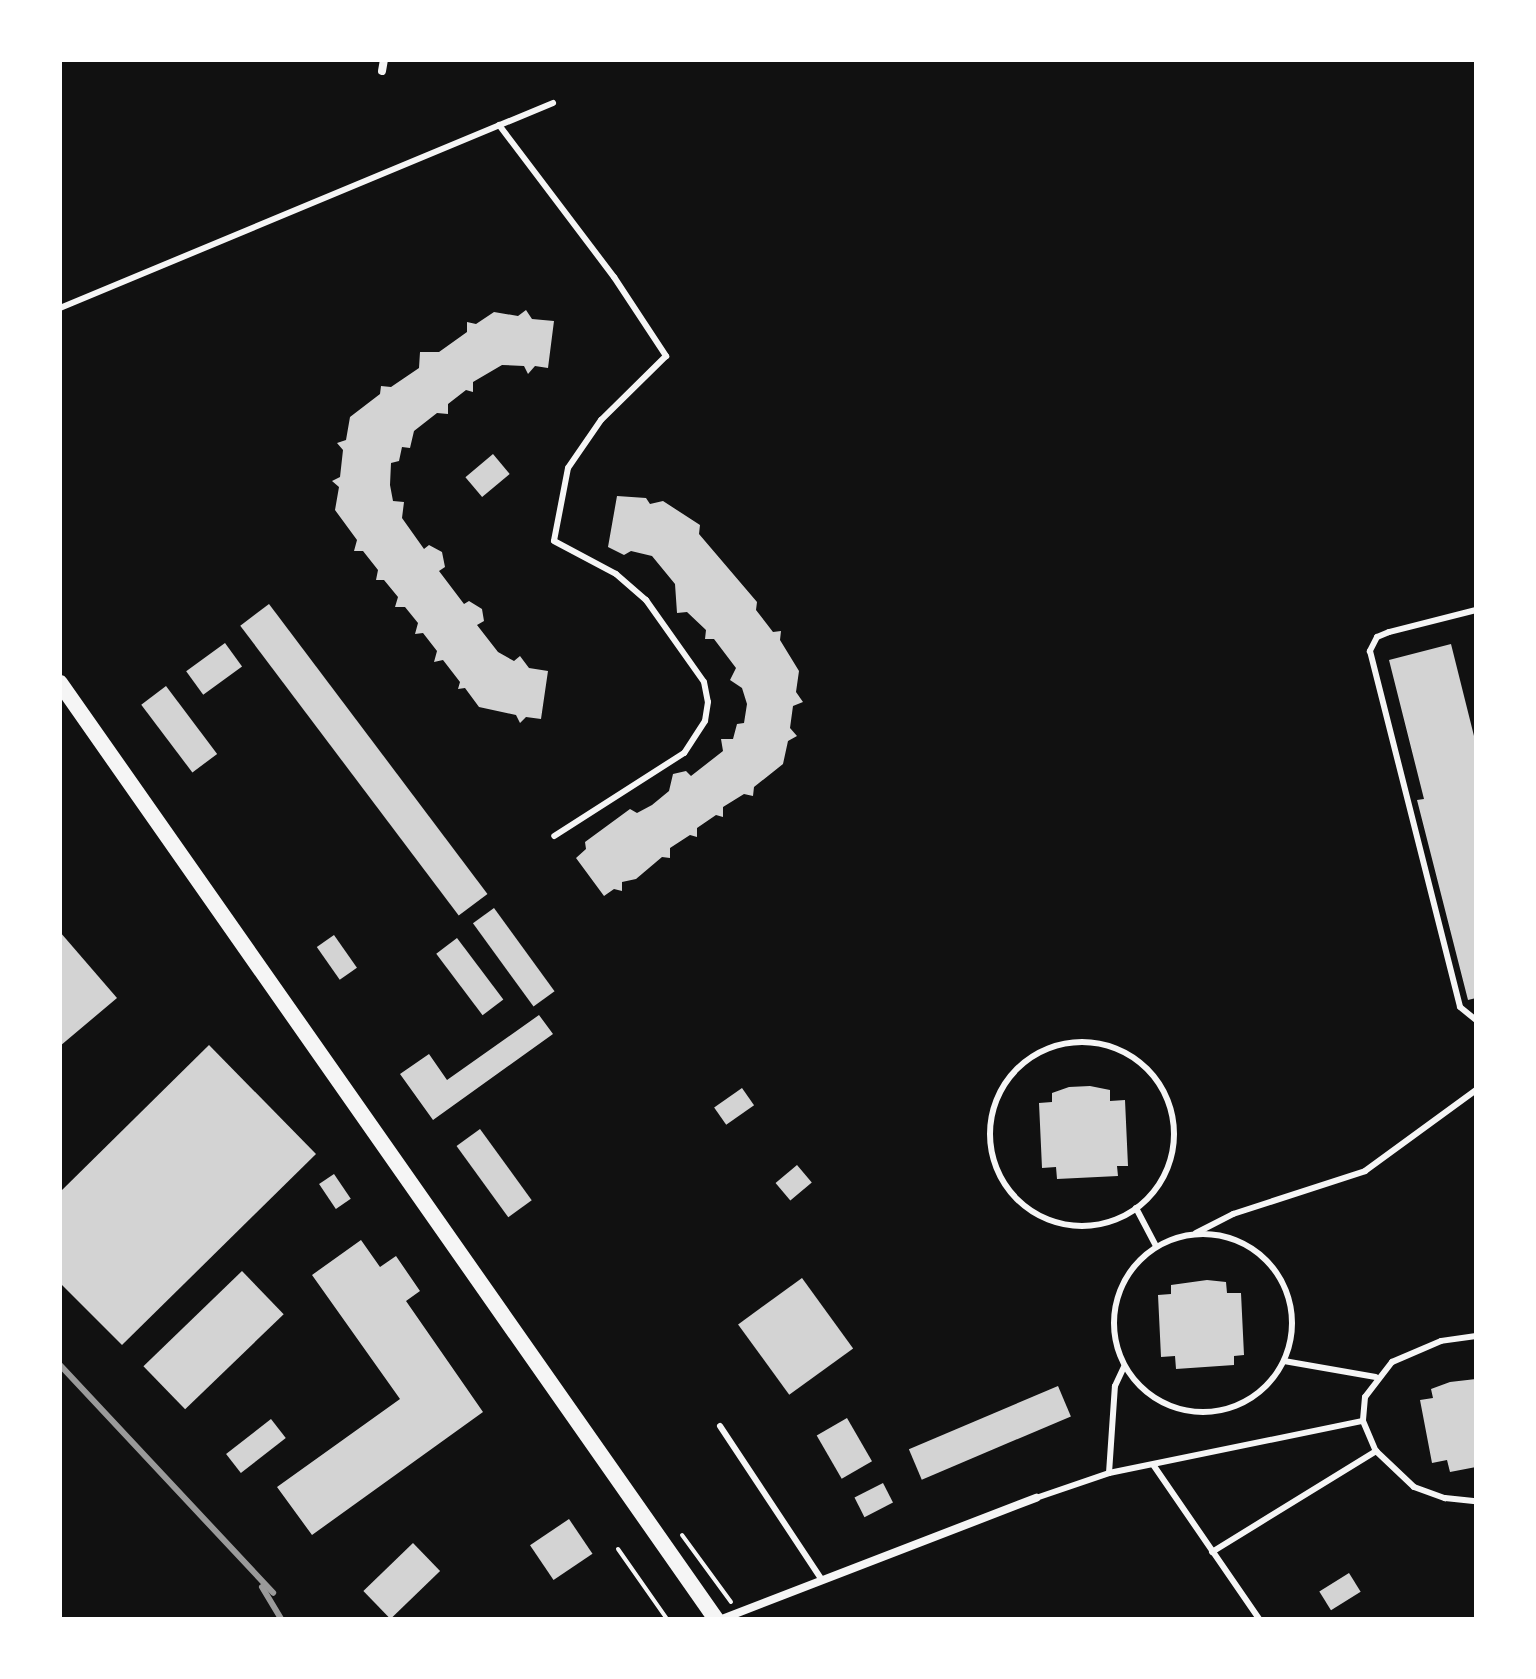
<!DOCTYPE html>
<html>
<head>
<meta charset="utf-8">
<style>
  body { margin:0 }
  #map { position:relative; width:1536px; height:1679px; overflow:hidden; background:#111; font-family:"DM Sans",sans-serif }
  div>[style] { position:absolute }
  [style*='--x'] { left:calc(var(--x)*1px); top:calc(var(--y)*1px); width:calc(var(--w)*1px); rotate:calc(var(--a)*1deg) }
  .building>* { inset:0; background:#d3d3d3; transform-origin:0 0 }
  .path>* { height:4px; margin:-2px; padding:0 2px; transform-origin:2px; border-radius:2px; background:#f5f5f5 }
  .service>* { height:6px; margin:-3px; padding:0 3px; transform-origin:3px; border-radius:3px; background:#f5f5f5 }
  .service>.ring { margin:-3px; padding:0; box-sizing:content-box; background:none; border:6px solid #f5f5f5; border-radius:50% }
  .minor>* { height:8px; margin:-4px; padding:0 4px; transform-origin:4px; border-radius:4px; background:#f5f5f5 }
  .secondary>* { height:16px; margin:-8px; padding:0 8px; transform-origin:8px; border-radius:8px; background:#f5f5f5 }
  .rail>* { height:6px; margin:-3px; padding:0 3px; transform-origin:3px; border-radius:3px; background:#9a9a9a }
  span { translate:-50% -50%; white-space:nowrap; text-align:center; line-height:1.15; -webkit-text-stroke:7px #fff; paint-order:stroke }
  .frame { position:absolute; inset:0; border:62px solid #fff; pointer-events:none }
</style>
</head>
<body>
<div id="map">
  <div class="building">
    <i style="clip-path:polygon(526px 310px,532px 319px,554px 321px,548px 368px,535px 366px,528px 374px,524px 366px,502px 365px,473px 382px,473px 392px,466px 390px,448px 404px,448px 414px,437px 413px,414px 431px,410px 448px,402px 447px,399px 461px,391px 463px,390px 485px,393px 501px,404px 502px,402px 518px,424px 549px,429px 545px,442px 552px,445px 567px,439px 571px,464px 604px,469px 601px,482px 609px,484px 621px,477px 625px,498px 652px,514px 661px,520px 656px,529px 668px,548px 671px,541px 719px,526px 717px,520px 723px,516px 715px,479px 707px,465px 688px,458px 689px,460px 682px,443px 660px,434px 662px,437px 651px,423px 633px,415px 634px,418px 623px,405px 607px,395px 607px,398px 597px,384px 580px,376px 580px,378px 570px,363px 551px,354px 551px,357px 540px,335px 510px,339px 487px,332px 481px,340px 477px,343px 450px,337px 443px,346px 440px,350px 417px,380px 394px,381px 386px,391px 387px,419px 368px,420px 352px,439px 352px,467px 332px,467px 322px,476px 324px,494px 312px,518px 316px)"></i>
    <i style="left:493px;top:454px;width:26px;height:36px;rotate:50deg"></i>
    <i style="clip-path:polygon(617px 496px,646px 498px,650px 504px,663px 501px,700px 525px,699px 534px,757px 602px,756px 610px,773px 632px,781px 631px,780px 640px,799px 671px,796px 692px,803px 702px,793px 706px,790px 728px,797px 736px,788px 741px,783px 764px,754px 787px,753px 796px,744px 794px,723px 807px,723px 817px,716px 815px,697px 828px,697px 837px,690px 835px,670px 848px,670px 858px,662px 857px,636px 879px,622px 882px,622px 891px,614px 889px,604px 896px,576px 858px,586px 849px,585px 842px,630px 809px,637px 813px,652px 805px,669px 791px,673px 774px,686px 771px,691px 776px,723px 751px,721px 739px,733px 739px,737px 724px,744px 723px,747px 704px,742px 688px,730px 680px,736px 668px,714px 639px,705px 639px,706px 630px,687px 612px,677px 613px,675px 584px,652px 556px,631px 551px,624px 555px,608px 547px)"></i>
    <i style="left:269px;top:604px;width:363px;height:36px;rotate:53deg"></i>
    <i style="left:225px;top:643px;width:29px;height:48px;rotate:54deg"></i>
    <i style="clip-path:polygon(1451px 644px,1476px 744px,1476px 998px,1468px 1000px,1417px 800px,1424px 799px,1389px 660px)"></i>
    <i style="left:166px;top:686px;width:85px;height:31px;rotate:53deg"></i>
    <i style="left:494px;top:908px;width:103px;height:26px;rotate:54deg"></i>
    <i style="clip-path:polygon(60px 932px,117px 998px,60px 1046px)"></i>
    <i style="left:334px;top:935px;width:40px;height:21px;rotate:55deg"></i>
    <i style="left:457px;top:938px;width:77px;height:26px;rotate:53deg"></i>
    <i style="clip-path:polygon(539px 1015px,553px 1034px,433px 1120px,400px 1074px,429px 1054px,447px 1080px)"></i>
    <i style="clip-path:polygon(209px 1045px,316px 1154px,122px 1345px,60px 1283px,60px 1192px)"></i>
    <i style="clip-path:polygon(1090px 1086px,1110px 1090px,1110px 1101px,1125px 1100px,1128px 1166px,1117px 1166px,1118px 1176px,1057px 1179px,1056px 1167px,1042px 1168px,1039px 1103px,1052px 1102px,1052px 1093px,1069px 1087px)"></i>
    <i style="left:742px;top:1088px;width:21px;height:34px;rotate:55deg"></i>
    <i style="left:480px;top:1129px;width:88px;height:29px;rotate:54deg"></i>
    <i style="left:797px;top:1165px;width:23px;height:28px;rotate:50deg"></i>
    <i style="left:334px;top:1174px;width:30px;height:18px;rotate:56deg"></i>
    <i style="clip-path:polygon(361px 1240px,380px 1267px,396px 1256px,420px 1291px,406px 1301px,483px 1412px,312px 1535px,277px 1487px,400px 1399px,312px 1275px)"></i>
    <i style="left:242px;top:1271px;width:60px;height:137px;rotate:46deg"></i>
    <i style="left:802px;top:1278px;width:87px;height:79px;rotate:54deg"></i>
    <i style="clip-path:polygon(1207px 1280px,1226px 1282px,1227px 1293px,1241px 1293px,1244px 1355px,1234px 1356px,1234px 1365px,1176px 1369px,1175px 1356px,1161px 1357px,1158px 1295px,1171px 1294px,1171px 1285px)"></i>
    <i style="clip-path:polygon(1476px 1379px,1476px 1467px,1450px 1472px,1447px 1460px,1432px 1463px,1420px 1400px,1433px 1398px,1431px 1389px,1450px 1382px)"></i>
    <i style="left:1058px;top:1386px;width:33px;height:162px;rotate:67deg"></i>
    <i style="left:847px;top:1418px;width:50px;height:35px;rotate:60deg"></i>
    <i style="left:271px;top:1419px;width:24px;height:57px;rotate:52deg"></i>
    <i style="left:883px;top:1483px;width:22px;height:32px;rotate:63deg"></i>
    <i style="left:569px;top:1519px;width:42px;height:47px;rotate:56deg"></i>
    <i style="left:413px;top:1543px;width:39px;height:69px;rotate:46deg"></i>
    <i style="left:1349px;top:1573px;width:22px;height:35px;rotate:58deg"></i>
  </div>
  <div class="path">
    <i style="--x:682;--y:1535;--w:83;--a:53.8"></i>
    <i style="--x:618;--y:1549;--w:85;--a:55"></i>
  </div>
  <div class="service">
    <i style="--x:499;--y:125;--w:191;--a:52.9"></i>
    <i style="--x:614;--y:277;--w:95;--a:56.6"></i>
    <i style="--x:666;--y:356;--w:91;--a:135.4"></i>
    <i style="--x:601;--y:420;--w:58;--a:124.5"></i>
    <i style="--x:568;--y:468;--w:74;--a:100.9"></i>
    <i style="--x:554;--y:541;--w:70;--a:28"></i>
    <i style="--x:616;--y:574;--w:40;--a:41"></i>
    <i style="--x:646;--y:600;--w:100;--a:54.7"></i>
    <i style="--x:704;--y:682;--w:20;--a:79"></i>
    <i style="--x:708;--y:702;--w:19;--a:99"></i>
    <i style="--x:705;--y:721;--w:38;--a:123"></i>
    <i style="--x:684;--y:753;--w:154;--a:147.4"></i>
    <i style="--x:60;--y:308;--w:534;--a:-22.58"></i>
    <i style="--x:1476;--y:610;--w:90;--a:165.8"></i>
    <i style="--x:1389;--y:632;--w:13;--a:157"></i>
    <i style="--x:1377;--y:637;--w:16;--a:117"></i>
    <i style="--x:1370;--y:651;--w:367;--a:75.8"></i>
    <i style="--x:1460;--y:1007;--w:21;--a:39"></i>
    <i class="ring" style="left:990px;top:1042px;width:178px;height:178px"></i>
    <i style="--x:1136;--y:1208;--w:43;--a:62.2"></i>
    <i style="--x:1196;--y:1233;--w:42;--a:-27.2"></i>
    <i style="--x:1233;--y:1214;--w:139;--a:-18"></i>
    <i style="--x:1365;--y:1171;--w:137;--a:-36.1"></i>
    <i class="ring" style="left:1114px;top:1234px;width:172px;height:172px"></i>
    <i style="--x:1476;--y:1336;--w:35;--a:172"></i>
    <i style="--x:1441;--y:1341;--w:53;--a:156.8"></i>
    <i style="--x:1392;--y:1362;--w:44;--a:127.6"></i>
    <i style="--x:1365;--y:1397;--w:24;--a:95"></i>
    <i style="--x:1363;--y:1421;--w:33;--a:67"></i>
    <i style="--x:1376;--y:1451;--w:52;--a:43.5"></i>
    <i style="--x:1414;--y:1487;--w:33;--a:20"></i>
    <i style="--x:1445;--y:1498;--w:31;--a:6"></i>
    <i style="--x:1284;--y:1361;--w:93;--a:9.9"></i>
    <i style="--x:720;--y:1426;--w:185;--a:56.5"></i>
    <i style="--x:1154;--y:1466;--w:186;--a:55.5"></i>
    <i style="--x:1109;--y:1473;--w:87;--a:-86.1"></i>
    <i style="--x:1115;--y:1386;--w:21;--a:-65"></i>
    <i style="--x:1036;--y:1498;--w:77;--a:-18.9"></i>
    <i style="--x:1109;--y:1473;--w:259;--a:-11.6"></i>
    <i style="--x:1212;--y:1552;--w:193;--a:-31.6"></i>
  </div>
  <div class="minor">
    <i style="--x:382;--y:71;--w:11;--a:-80"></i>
    <i style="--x:722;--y:1619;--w:337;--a:-21.1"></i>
  </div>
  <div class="secondary">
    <i style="--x:60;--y:683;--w:1143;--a:54.98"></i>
  </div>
  <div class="rail">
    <i style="--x:60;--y:1365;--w:312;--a:46.9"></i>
    <i style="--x:262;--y:1587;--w:37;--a:59"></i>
  </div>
  <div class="frame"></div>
</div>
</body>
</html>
